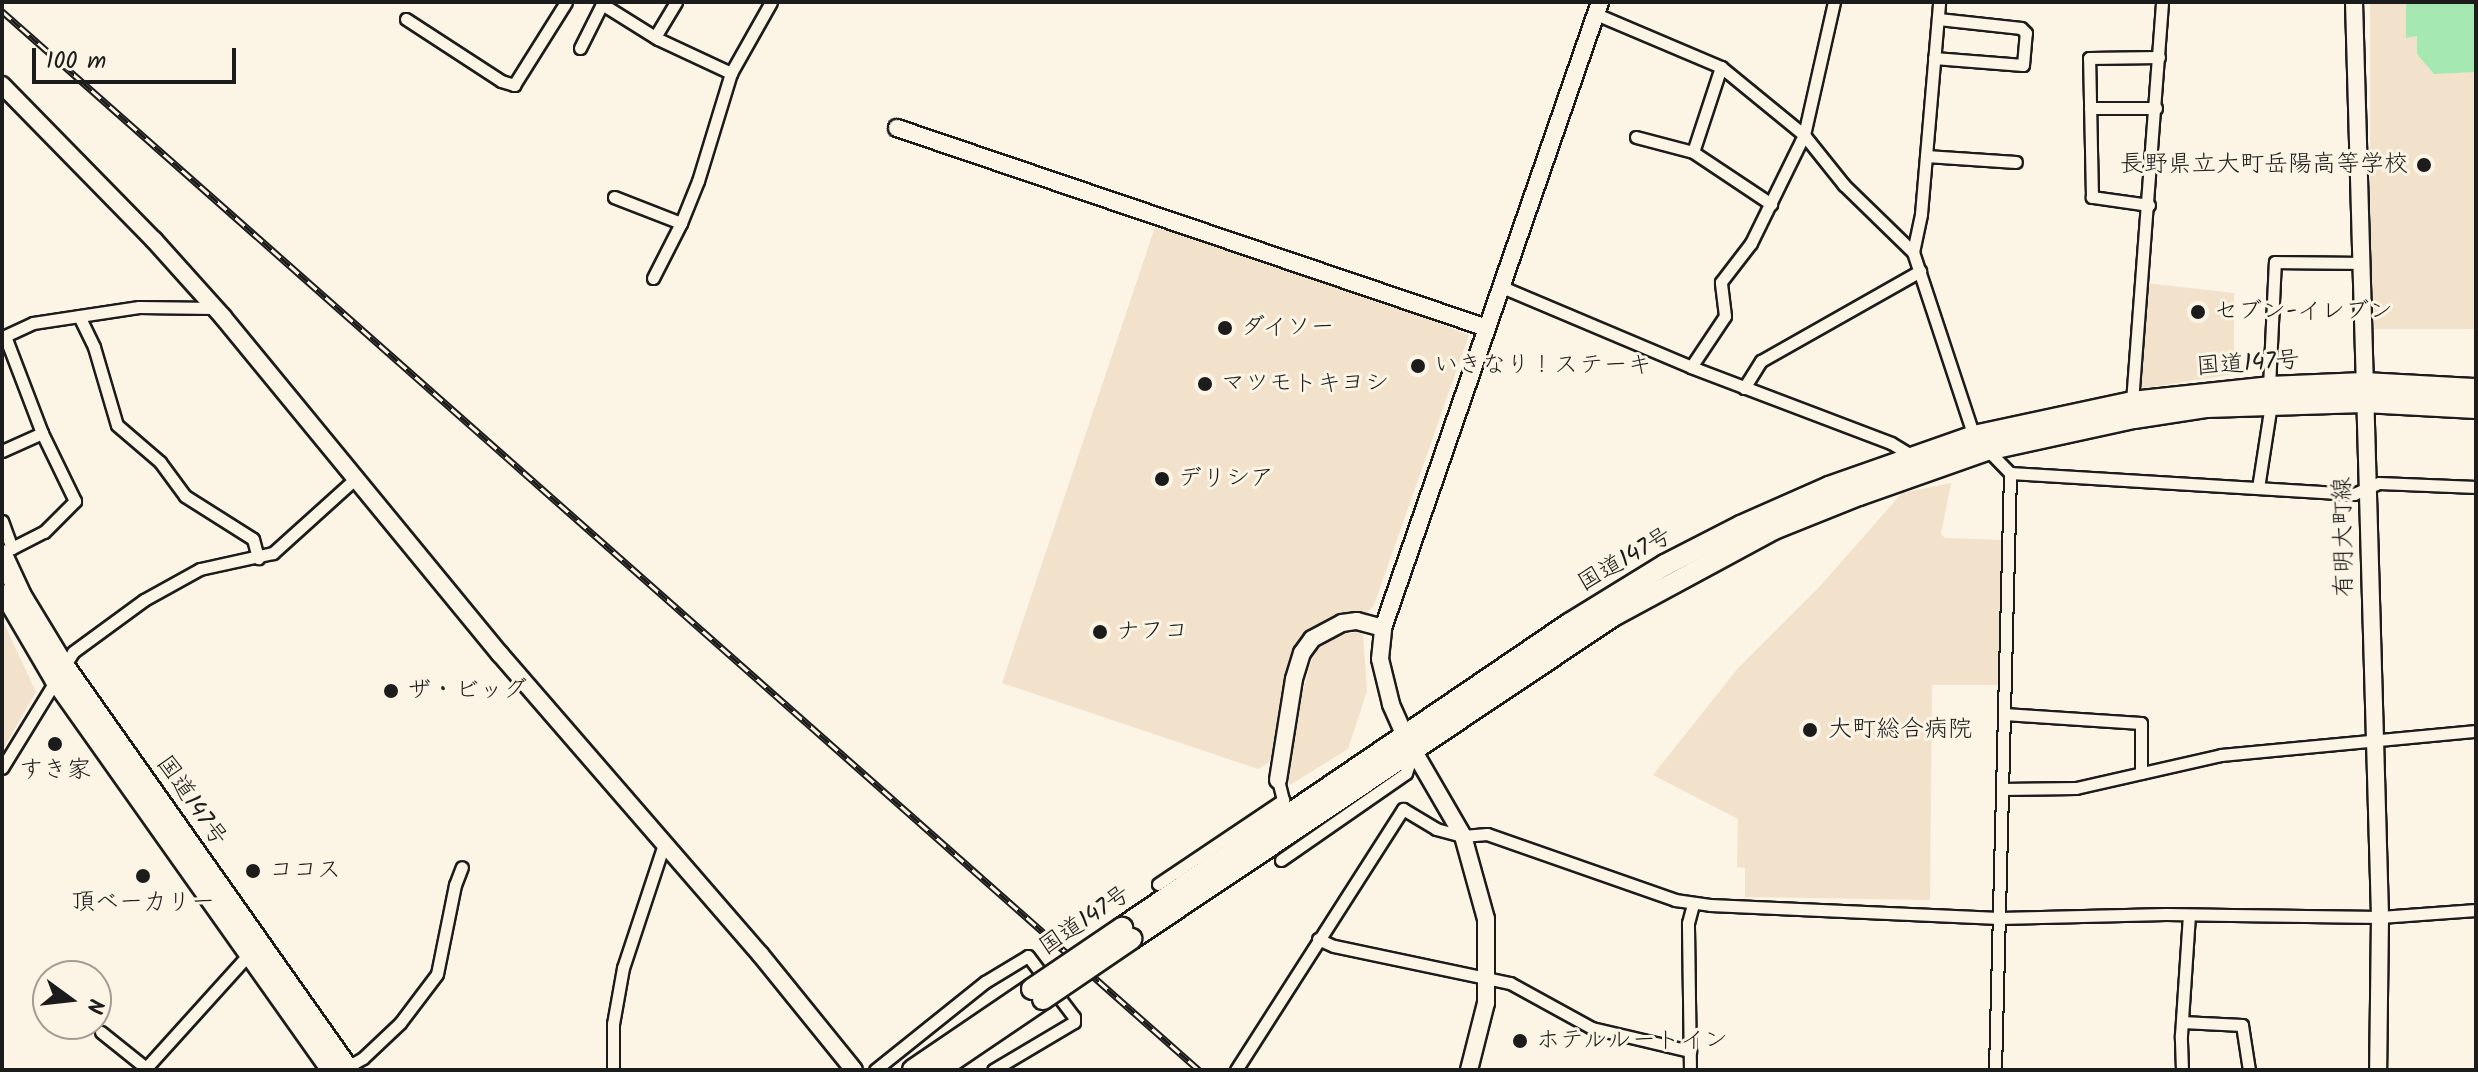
<!DOCTYPE html>
<html>
<head>
<meta charset="utf-8">
<style>
  body { margin:0 }
  #map { position:relative; width:2478px; height:1072px; overflow:hidden; background:#fcf5e5; font-family:Kalam,"Klee One",sans-serif }
  div>[style] { position:absolute }
  [style*='--x'] { left:calc(var(--x)*1px); top:calc(var(--y)*1px); width:calc(var(--w)*1px); rotate:calc(var(--a)*1deg) }
  .built>* { inset:0; background:#f2e2cb; transform-origin:0 0 }
  .green>* { inset:0; background:#a6e8b2 }
  .roads { filter:drop-shadow(2px 0 #1c1c1c) drop-shadow(-2px 0 #1c1c1c) drop-shadow(0 2px #1c1c1c) drop-shadow(0 -2px #1c1c1c) }
  .street>* { height:11px; margin:-5.5px; padding:0 5.5px; transform-origin:5.5px; border-radius:5.5px; background:#fcf5e5 }
  .secondary>* { height:16px; margin:-8px; padding:0 8px; transform-origin:8px; border-radius:8px; background:#fcf5e5 }
  .highway>* { height:20px; margin:-10px; padding:0 10px; transform-origin:10px; border-radius:10px; background:#fcf5e5 }
  .rail>* { height:7px; margin-top:-3.5px; transform-origin:0; background:repeating-linear-gradient(90deg,#fcf5e5 0 12px,#1c1c1c 0 24px); box-sizing:border-box; border-block:2px solid #1c1c1c }
  .bridges { filter:drop-shadow(2px 0 #1c1c1c) drop-shadow(-2px 0 #1c1c1c) drop-shadow(0 2px #1c1c1c) drop-shadow(0 -2px #1c1c1c) }
  .highway-bridge>* { height:20px; margin:-10px; padding:0 10px; transform-origin:10px; border-radius:10px; background:#fcf5e5 }
  .dots>* { width:22px; height:22px; translate:-50% -50%; box-sizing:border-box; border:4px solid #fcf5e5; border-radius:50% }
  span { translate:-50% -50%; white-space:nowrap; text-align:center; line-height:1.15; -webkit-text-stroke:6px #fcf5e5; paint-order:stroke }
  .poi-label { font-size:24px; color:#1c1c1c }
  .right { translate:-100% -50%; text-align:right }
  .left { translate:0 -50%; text-align:left }
  .street-label { font-size:24px; color:#1c1c1c }
  .frame { position:absolute; inset:0; border:4px solid #1c1c1c; pointer-events:none }
  .north { position:absolute; left:32px; top:960px; width:80px; height:80px; box-sizing:border-box; background:#fcf5e5; border:2px solid #a29e95; border-radius:50%; rotate:105deg; font-size:22px; font-weight:700; line-height:32px; text-align:center; color:#1c1c1c }
  .north::after { content:''; display:block; margin:auto; width:28px; height:36px; background:#1c1c1c; clip-path:polygon(50% 0,100% 100%,50% 72%,0 100%) }
  .scale { position:absolute; left:32px; top:48px; width:204px; height:36px; box-sizing:border-box; border:4px solid #1c1c1c; border-top:0; padding-left:10px; font-size:24px; line-height:28px; white-space:nowrap; color:#1c1c1c; -webkit-text-stroke:6px #fcf5e5; paint-order:stroke }
</style>
</head>
<body>
<div id="map">
  <div class="built">
    <i style="left:2370px;top:2px;width:106px;height:327px"></i>
    <i style="clip-path:polygon(1155px 227px,1388px 303px,1469px 335px,1374px 605px,1367px 613px,1341px 613px,1325px 620px,1299px 640px,1292px 650px,1286px 674px,1271px 757px,1268px 763px,1258px 769px,1002px 683px)"></i>
    <i style="clip-path:polygon(2146px 283px,2234px 293px,2234px 374px,2139px 389px)"></i>
    <i style="clip-path:polygon(1951px 483px,1941px 534px,1945px 538px,2003px 540px,1999px 685px,1932px 685px,1930px 900px,1745px 897px,1745px 868px,1737px 867px,1738px 819px,1653px 775px,1738px 668px,1821px 585px,1902px 493px)"></i>
    <i style="clip-path:polygon(2px 619px,36px 692px,2px 751px)"></i>
    <i style="clip-path:polygon(1357px 632px,1363px 634px,1367px 691px,1348px 749px,1290px 785px,1286px 778px,1293px 725px,1312px 659px,1317px 650px,1336px 636px)"></i>
  </div>
  <div class="green">
    <i style="clip-path:polygon(2406px 2px,2476px 2px,2476px 72px,2434px 74px,2417px 54px,2417px 36px,2406px 38px)"></i>
  </div>
  <div class="roads">
    <div class="street">
      <i style="--x:602;--y:4;--w:66;--a:32"></i>
      <i style="--x:658;--y:39;--w:81;--a:25"></i>
      <i style="--x:1596;--y:14;--w:136;--a:23"></i>
      <i style="--x:1721;--y:67;--w:107;--a:39.3"></i>
      <i style="--x:1804;--y:135;--w:64;--a:51.3"></i>
      <i style="--x:1844;--y:185;--w:96;--a:44.2"></i>
      <i style="--x:1913;--y:252;--w:194;--a:71.7"></i>
      <i style="--x:1974;--y:436;--w:52;--a:45.8"></i>
      <i style="--x:2010;--y:473;--w:345;--a:3.5"></i>
      <i style="--x:2354;--y:494;--w:27;--a:-24"></i>
      <i style="--x:2379;--y:483;--w:97;--a:2.4"></i>
      <i style="--x:406;--y:19;--w:113;--a:33.1"></i>
      <i style="--x:501;--y:81;--w:14;--a:17"></i>
      <i style="--x:514;--y:85;--w:98;--a:-57.9"></i>
      <i style="--x:655;--y:37;--w:41;--a:-59"></i>
      <i style="--x:580;--y:48;--w:51;--a:-63.4"></i>
      <i style="--x:1934;--y:58;--w:89;--a:4.5"></i>
      <i style="--x:2023;--y:65;--w:32;--a:-85"></i>
      <i style="--x:2026;--y:33;--w:7;--a:-135"></i>
      <i style="--x:2021;--y:28;--w:83;--a:-173.8"></i>
      <i style="--x:1721;--y:67;--w:89;--a:108.2"></i>
      <i style="--x:1693;--y:152;--w:94;--a:33.7"></i>
      <i style="--x:2090;--y:108;--w:66;--a:0"></i>
      <i style="--x:1636;--y:137;--w:59;--a:14.7"></i>
      <i style="--x:1926;--y:156;--w:90;--a:3.8"></i>
      <i style="--x:614;--y:197;--w:72;--a:21.2"></i>
      <i style="--x:2149;--y:205;--w:58;--a:-172"></i>
      <i style="--x:2092;--y:197;--w:139;--a:-91.2"></i>
      <i style="--x:2089;--y:58;--w:70;--a:-0.8"></i>
      <i style="--x:1913;--y:252;--w:39;--a:-78"></i>
      <i style="--x:1921;--y:214;--w:213;--a:-85.1"></i>
      <i style="--x:653;--y:278;--w:62;--a:-63"></i>
      <i style="--x:681;--y:223;--w:45;--a:-68"></i>
      <i style="--x:698;--y:181;--w:113;--a:-73"></i>
      <i style="--x:731;--y:73;--w:81;--a:-60.6"></i>
      <i style="--x:1502;--y:287;--w:205;--a:22.9"></i>
      <i style="--x:1691;--y:367;--w:214;--a:20.8"></i>
      <i style="--x:1891;--y:443;--w:26;--a:31"></i>
      <i style="--x:79;--y:316;--w:34;--a:64"></i>
      <i style="--x:94;--y:347;--w:81;--a:73.6"></i>
      <i style="--x:117;--y:425;--w:57;--a:40.7"></i>
      <i style="--x:160;--y:462;--w:42;--a:53.7"></i>
      <i style="--x:185;--y:496;--w:80;--a:32.3"></i>
      <i style="--x:253;--y:539;--w:20;--a:75"></i>
      <i style="--x:1691;--y:367;--w:61;--a:-56.3"></i>
      <i style="--x:1725;--y:316;--w:34;--a:-97"></i>
      <i style="--x:1721;--y:282;--w:49;--a:-52.4"></i>
      <i style="--x:1751;--y:243;--w:120;--a:-63.9"></i>
      <i style="--x:1804;--y:135;--w:136;--a:-77.3"></i>
      <i style="--x:2269;--y:387;--w:125;--a:-87.3"></i>
      <i style="--x:2275;--y:262;--w:85;--a:0.7"></i>
      <i style="--x:1744;--y:388;--w:32;--a:-58"></i>
      <i style="--x:1761;--y:361;--w:183;--a:-29.5"></i>
      <i style="--x:2132;--y:402;--w:401;--a:-85.7"></i>
      <i style="--x:2;--y:451;--w:44;--a:-24.2"></i>
      <i style="--x:2258;--y:488;--w:85;--a:-81.2"></i>
      <i style="--x:2;--y:521;--w:29;--a:70"></i>
      <i style="--x:12;--y:548;--w:36;--a:-27"></i>
      <i style="--x:44;--y:532;--w:44;--a:-45"></i>
      <i style="--x:75;--y:501;--w:76;--a:-115.9"></i>
      <i style="--x:42;--y:433;--w:104;--a:-110.9"></i>
      <i style="--x:5;--y:336;--w:31;--a:-25"></i>
      <i style="--x:33;--y:323;--w:107;--a:-8.6"></i>
      <i style="--x:139;--y:307;--w:76;--a:0.8"></i>
      <i style="--x:2004;--y:714;--w:137;--a:3.8"></i>
      <i style="--x:2141;--y:723;--w:50;--a:90"></i>
      <i style="--x:2;--y:768;--w:136;--a:-58.5"></i>
      <i style="--x:73;--y:652;--w:88;--a:-36.2"></i>
      <i style="--x:144;--y:600;--w:64;--a:-29"></i>
      <i style="--x:200;--y:569;--w:75;--a:-12.4"></i>
      <i style="--x:273;--y:553;--w:112;--a:-42.1"></i>
      <i style="--x:2002;--y:789;--w:74;--a:-0.8"></i>
      <i style="--x:2076;--y:788;--w:149;--a:-12.8"></i>
      <i style="--x:2221;--y:755;--w:256;--a:-5.4"></i>
      <i style="--x:1281;--y:860;--w:152;--a:-34.8"></i>
      <i style="--x:1406;--y:773;--w:23;--a:-72"></i>
      <i style="--x:1158;--y:884;--w:151;--a:-33.9"></i>
      <i style="--x:1283;--y:800;--w:21;--a:-104"></i>
      <i style="--x:1318;--y:939;--w:17;--a:24"></i>
      <i style="--x:1334;--y:946;--w:180;--a:11.9"></i>
      <i style="--x:1510;--y:983;--w:94;--a:28.8"></i>
      <i style="--x:1592;--y:1028;--w:101;--a:13.2"></i>
      <i style="--x:2182;--y:1022;--w:60;--a:2.9"></i>
      <i style="--x:2242;--y:1025;--w:46;--a:81.2"></i>
      <i style="--x:101;--y:1032;--w:58;--a:38.7"></i>
      <i style="--x:146;--y:1068;--w:154;--a:-47.9"></i>
      <i style="--x:347;--y:1067;--w:18;--a:-29"></i>
      <i style="--x:363;--y:1058;--w:51;--a:-43.4"></i>
      <i style="--x:400;--y:1023;--w:61;--a:-52.9"></i>
      <i style="--x:437;--y:974;--w:91;--a:-78.6"></i>
      <i style="--x:455;--y:885;--w:19;--a:-69"></i>
      <i style="--x:613;--y:1070;--w:46;--a:-90"></i>
      <i style="--x:613;--y:1024;--w:57;--a:-79.9"></i>
      <i style="--x:623;--y:968;--w:131;--a:-71.7"></i>
      <i style="--x:875;--y:1070;--w:141;--a:-38.7"></i>
      <i style="--x:985;--y:982;--w:50;--a:-31.2"></i>
      <i style="--x:1028;--y:956;--w:76;--a:53"></i>
      <i style="--x:1074;--y:1017;--w:5;--a:90"></i>
      <i style="--x:1074;--y:1022;--w:94;--a:149.3"></i>
      <i style="--x:1236;--y:1070;--w:310;--a:-57.4"></i>
      <i style="--x:1403;--y:809;--w:39;--a:31"></i>
      <i style="--x:1436;--y:829;--w:28;--a:15"></i>
      <i style="--x:1463;--y:836;--w:24;--a:-5"></i>
      <i style="--x:1487;--y:834;--w:199;--a:19.3"></i>
      <i style="--x:1675;--y:900;--w:35;--a:8"></i>
      <i style="--x:1710;--y:905;--w:289;--a:2.6"></i>
      <i style="--x:1999;--y:918;--w:167;--a:-1.4"></i>
      <i style="--x:2166;--y:914;--w:214;--a:0.8"></i>
      <i style="--x:2380;--y:917;--w:96;--a:-4.2"></i>
      <i style="--x:1690;--y:1070;--w:147;--a:-90.8"></i>
      <i style="--x:1688;--y:923;--w:20;--a:-75"></i>
      <i style="--x:1995;--y:1070;--w:597;--a:-88.56"></i>
      <i style="--x:2182;--y:1070;--w:35;--a:-92"></i>
      <i style="--x:2181;--y:1035;--w:120;--a:-86.2"></i>
    </div>
    <div class="secondary">
      <i style="--x:2354;--y:2;--w:915;--a:88.37"></i>
      <i style="--x:2380;--y:917;--w:153;--a:90.7"></i>
      <i style="--x:2;--y:85;--w:217;--a:45.6"></i>
      <i style="--x:154;--y:240;--w:103;--a:48.1"></i>
      <i style="--x:223;--y:317;--w:436;--a:50.6"></i>
      <i style="--x:500;--y:654;--w:397;--a:49.1"></i>
      <i style="--x:760;--y:954;--w:149;--a:51"></i>
      <i style="--x:897;--y:128;--w:623;--a:18.73"></i>
      <i style="--x:1278;--y:780;--w:102;--a:-81"></i>
      <i style="--x:1294;--y:679;--w:27;--a:-73"></i>
      <i style="--x:1302;--y:653;--w:17;--a:-54"></i>
      <i style="--x:1312;--y:639;--w:34;--a:-28"></i>
      <i style="--x:1342;--y:623;--w:15;--a:-8"></i>
      <i style="--x:1357;--y:621;--w:27;--a:15"></i>
      <i style="--x:1469;--y:1070;--w:69;--a:-75.8"></i>
      <i style="--x:1486;--y:1003;--w:84;--a:-90"></i>
      <i style="--x:1486;--y:919;--w:86;--a:-105.5"></i>
      <i style="--x:1463;--y:836;--w:116;--a:-120.1"></i>
      <i style="--x:1405;--y:736;--w:35;--a:-114"></i>
      <i style="--x:1391;--y:704;--w:46;--a:-103.7"></i>
      <i style="--x:1380;--y:659;--w:31;--a:-84"></i>
      <i style="--x:1383;--y:628;--w:663;--a:-70.88"></i>
    </div>
    <div class="highway">
      <i style="--x:2;--y:555;--w:45;--a:65.1"></i>
      <i style="--x:21;--y:596;--w:81;--a:58.7"></i>
      <i style="--x:63;--y:665;--w:496;--a:54.8"></i>
      <i style="--x:6;--y:595;--w:97;--a:59.7"></i>
      <i style="--x:55;--y:679;--w:479;--a:54.7"></i>
      <i style="--x:1122;--y:928;--w:541;--a:-34.22"></i>
      <i style="--x:1569;--y:624;--w:113;--a:-31.6"></i>
      <i style="--x:1665;--y:565;--w:85;--a:-27.2"></i>
      <i style="--x:1741;--y:526;--w:96;--a:-23.9"></i>
      <i style="--x:1829;--y:487;--w:154;--a:-19.4"></i>
      <i style="--x:1974;--y:436;--w:162;--a:-12.1"></i>
      <i style="--x:2132;--y:402;--w:138;--a:-6.2"></i>
      <i style="--x:2269;--y:387;--w:95;--a:-2.4"></i>
      <i style="--x:2364;--y:383;--w:112;--a:3.1"></i>
      <i style="--x:1131;--y:939;--w:580;--a:-33.83"></i>
      <i style="--x:1613;--y:616;--w:183;--a:-28.4"></i>
      <i style="--x:1774;--y:529;--w:92;--a:-21.8"></i>
      <i style="--x:1859;--y:495;--w:136;--a:-19.4"></i>
      <i style="--x:1987;--y:450;--w:150;--a:-12.3"></i>
      <i style="--x:2134;--y:418;--w:74;--a:-8.6"></i>
      <i style="--x:2207;--y:407;--w:157;--a:-1.8"></i>
      <i style="--x:2364;--y:402;--w:112;--a:3.1"></i>
      <i style="--x:913;--y:1070;--w:144;--a:-34.2"></i>
      <i style="--x:938;--y:1070;--w:127;--a:-34.1"></i>
    </div>
  </div>
  <div class="rail">
    <i style="--x:2;--y:11;--w:1598;--a:41.5"></i>
  </div>
  <div class="bridges">
    <div class="highway-bridge">
      <i style="--x:1032;--y:989;--w:109;--a:-34.1"></i>
      <i style="--x:1043;--y:999;--w:107;--a:-34.3"></i>
    </div>
  </div>
  <div class="dots">
    <i style="left:2424px;top:165px;background:#1c1c1c"></i>
    <i style="left:2198px;top:312px;background:#1c1c1c"></i>
    <i style="left:1225px;top:328px;background:#1c1c1c"></i>
    <i style="left:1418px;top:366px;background:#1c1c1c"></i>
    <i style="left:1205px;top:384px;background:#1c1c1c"></i>
    <i style="left:1162px;top:479px;background:#1c1c1c"></i>
    <i style="left:1100px;top:632px;background:#1c1c1c"></i>
    <i style="left:391px;top:691px;background:#1c1c1c"></i>
    <i style="left:1810px;top:730px;background:#1c1c1c"></i>
    <i style="left:55px;top:744px;background:#1c1c1c"></i>
    <i style="left:253px;top:871px;background:#1c1c1c"></i>
    <i style="left:143px;top:876px;background:#1c1c1c"></i>
    <i style="left:1520px;top:1041px;background:#1c1c1c"></i>
  </div>
  <div class="poi-label">
    <span class="right" style="left:2408px;top:165px">長野県立大町岳陽高等学校</span>
    <span class="left" style="left:2214px;top:312px">セブン-イレブン</span>
    <span class="left" style="left:1241px;top:328px">ダイソー</span>
    <span class="left" style="left:1434px;top:366px">いきなり！ステーキ</span>
    <span class="left" style="left:1221px;top:384px">マツモトキヨシ</span>
    <span class="left" style="left:1178px;top:479px">デリシア</span>
    <span class="left" style="left:1116px;top:632px">ナフコ</span>
    <span class="left" style="left:407px;top:691px">ザ・ビッグ</span>
    <span class="left" style="left:1828px;top:730px">大町総合病院</span>
    <span style="left:55px;top:771px">すき家</span>
    <span class="left" style="left:269px;top:871px">ココス</span>
    <span style="left:143px;top:903px">頂ベーカリー</span>
    <span class="left" style="left:1536px;top:1041px">ホテルルートイン</span>
  </div>
  <div class="street-label">
    <span style="left:2248px;top:364px;rotate:-4deg">国道147号</span>
    <span style="left:2344px;top:537px;rotate:-91deg">有明大町線</span>
    <span style="left:1625px;top:560px;rotate:-30deg">国道147号</span>
    <span style="left:191px;top:801px;rotate:55deg">国道147号</span>
    <span style="left:1085px;top:921px;rotate:-34deg">国道147号</span>
  </div>
  <div class="frame"></div>
  <div class="north">N</div>
  <div class="scale">100 m</div>
</div>
</body>
</html>
